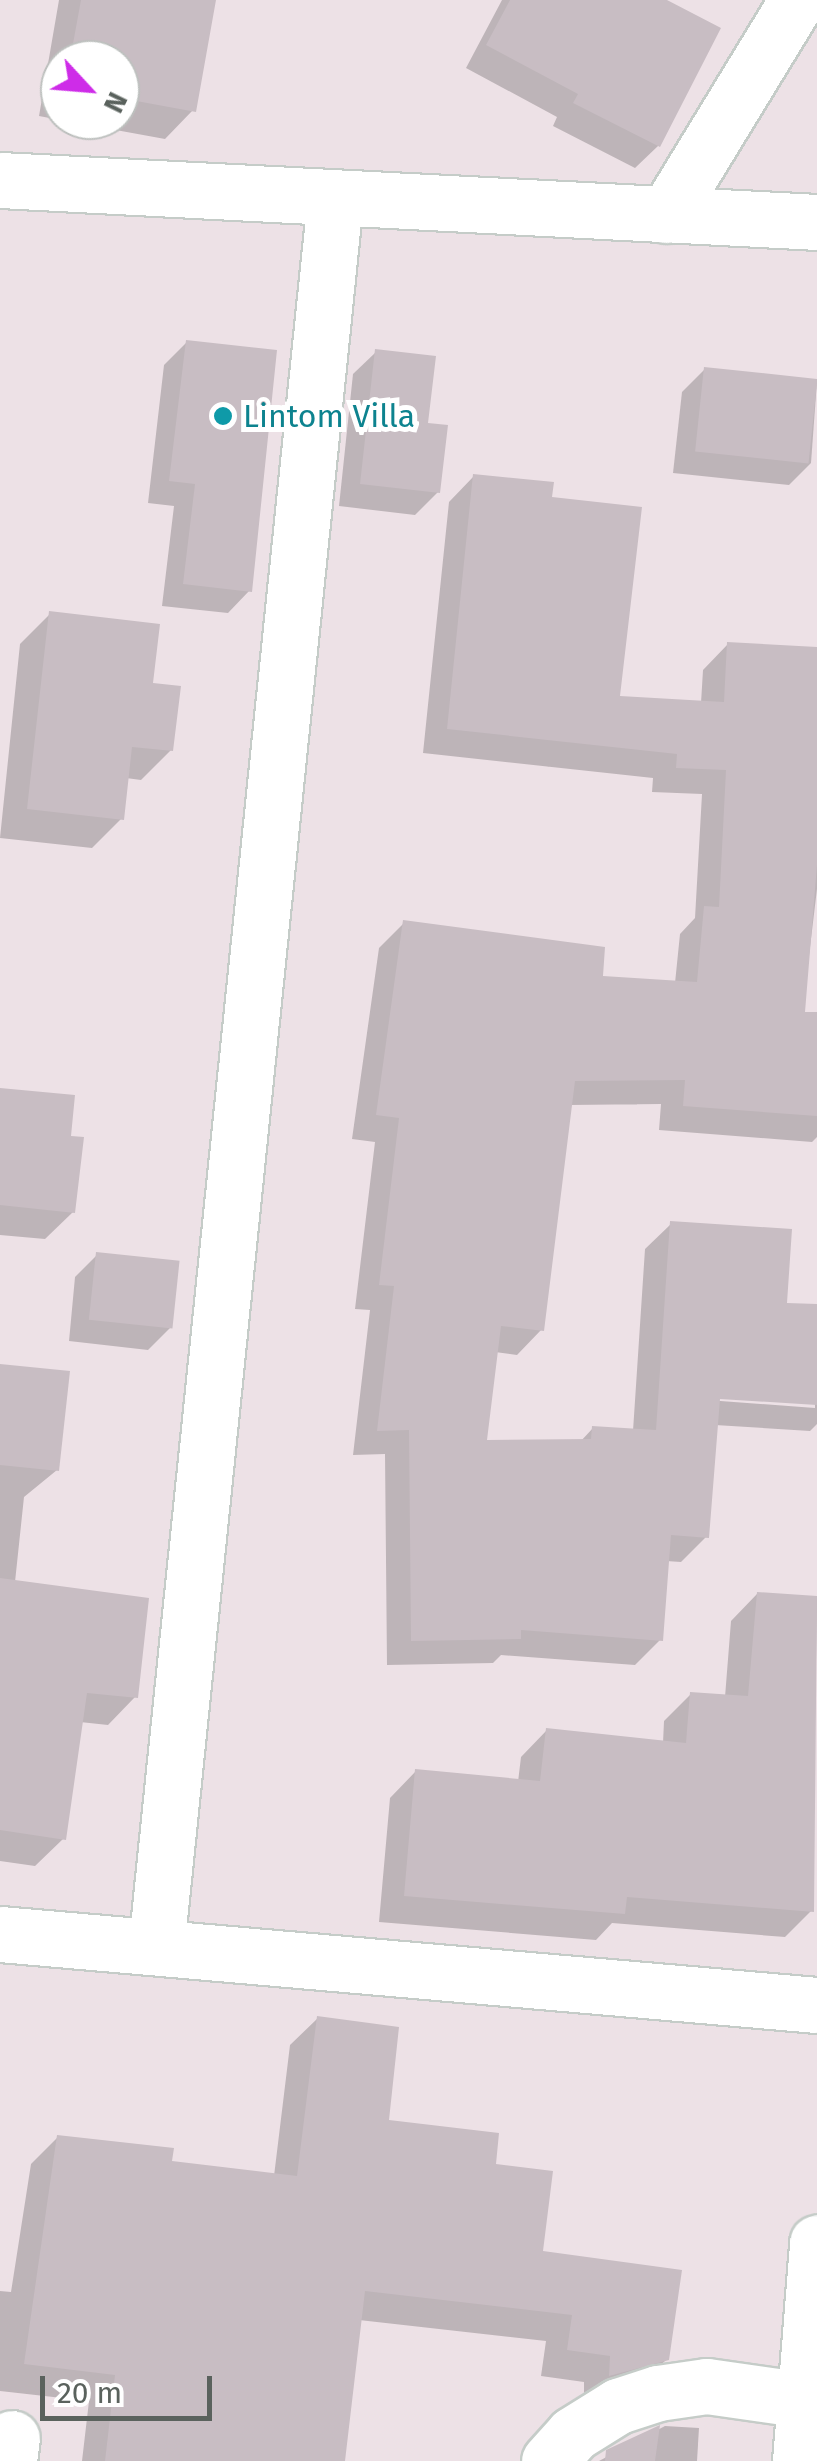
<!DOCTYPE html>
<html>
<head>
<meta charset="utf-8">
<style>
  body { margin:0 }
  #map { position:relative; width:817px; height:2461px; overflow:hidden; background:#ede1e6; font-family:"Fira Sans",sans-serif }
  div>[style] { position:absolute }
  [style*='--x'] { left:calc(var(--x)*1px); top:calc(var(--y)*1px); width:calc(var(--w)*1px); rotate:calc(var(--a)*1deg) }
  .shadow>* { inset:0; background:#0003 }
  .building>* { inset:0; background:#c8bdc3; transform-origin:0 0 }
  .roads { filter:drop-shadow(2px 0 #c5ccc8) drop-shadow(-2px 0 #c5ccc8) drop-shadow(0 2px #c5ccc8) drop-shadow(0 -2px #c5ccc8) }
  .minor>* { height:55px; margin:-27.5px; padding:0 27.5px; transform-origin:27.5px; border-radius:27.5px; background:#fff }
  .dots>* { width:28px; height:28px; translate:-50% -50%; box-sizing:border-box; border:5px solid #fff; border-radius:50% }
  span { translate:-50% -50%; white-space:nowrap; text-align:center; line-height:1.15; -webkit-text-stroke:10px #fff; paint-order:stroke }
  .culture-label { font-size:32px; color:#0d838f }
  .left { translate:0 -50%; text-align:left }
  .north { position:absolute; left:40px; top:40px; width:100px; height:100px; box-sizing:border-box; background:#fff; border:2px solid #bdc0be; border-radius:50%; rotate:116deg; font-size:28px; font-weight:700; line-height:40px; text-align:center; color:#5a625d }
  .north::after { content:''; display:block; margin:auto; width:35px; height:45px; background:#ce2ce8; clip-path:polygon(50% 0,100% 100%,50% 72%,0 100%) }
  .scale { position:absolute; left:40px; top:2376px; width:172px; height:45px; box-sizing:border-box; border:5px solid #5a625d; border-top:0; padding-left:12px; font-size:30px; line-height:35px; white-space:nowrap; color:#5a625d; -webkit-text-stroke:8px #fff; paint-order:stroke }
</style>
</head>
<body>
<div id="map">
  <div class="shadow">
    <i style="clip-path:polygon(59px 0,213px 0,193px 110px,165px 139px,61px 120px,120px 120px,120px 60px,60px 60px,60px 120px,39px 116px)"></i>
    <i style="clip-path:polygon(502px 0,665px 0,658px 146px,635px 168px,553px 126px,557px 117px,466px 68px)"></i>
    <i style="clip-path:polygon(187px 342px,250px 590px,228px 613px,162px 606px,174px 506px,148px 503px,164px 365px)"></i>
    <i style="clip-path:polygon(376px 352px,425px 425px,438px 492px,415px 515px,339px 506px,353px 374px)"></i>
    <i style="clip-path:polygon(705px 369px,817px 381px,811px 463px,789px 485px,673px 473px,682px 392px)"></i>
    <i style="clip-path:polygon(evenodd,474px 476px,549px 500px,618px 698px,701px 703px,703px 670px,728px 644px,817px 649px,817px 889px,802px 1014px,817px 1015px,817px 1137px,812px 1142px,659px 1130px,661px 1104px,569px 1105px,542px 1329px,517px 1355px,495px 1352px,484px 1443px,580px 1442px,593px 1428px,633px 1431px,645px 1249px,671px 1224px,784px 1305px,817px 1307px,817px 1424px,810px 1431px,715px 1425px,706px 1537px,681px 1562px,666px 1561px,661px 1639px,635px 1665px,501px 1655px,493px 1663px,387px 1665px,385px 1454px,353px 1455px,370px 1310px,355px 1309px,375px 1142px,352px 1139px,379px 948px,404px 923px,600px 978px,675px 983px,680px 934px,695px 918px,702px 794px,652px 792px,653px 778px,423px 753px,449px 502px,474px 476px,708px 1395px,815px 1403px,815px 1408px,707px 1400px,708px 1395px)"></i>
    <i style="clip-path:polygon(50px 614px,171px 750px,141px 780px,126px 778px,122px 818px,92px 848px,0 838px,20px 644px)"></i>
    <i style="clip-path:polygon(0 1090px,69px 1138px,73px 1212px,45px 1239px,0 1235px)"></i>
    <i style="clip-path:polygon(97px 1255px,171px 1327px,148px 1350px,69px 1341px,75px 1277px)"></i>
    <i style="clip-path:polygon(0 1367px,57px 1470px,24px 1497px,15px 1582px,135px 1697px,108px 1725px,80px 1722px,63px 1839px,35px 1866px,0 1861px)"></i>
    <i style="clip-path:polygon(757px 1594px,817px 1599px,812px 1910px,785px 1937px,612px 1923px,596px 1940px,379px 1922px,390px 1798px,416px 1771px,518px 1782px,521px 1757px,547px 1730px,663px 1743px,664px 1721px,691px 1694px,725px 1697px,731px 1621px)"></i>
    <i style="clip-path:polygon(318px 2018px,386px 2122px,493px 2166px,540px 2253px,667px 2359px,639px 2386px,584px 2401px,584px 2382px,541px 2376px,546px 2341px,359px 2320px,342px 2461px,82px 2461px,89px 2401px,0 2391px,0 2291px,11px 2292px,31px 2164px,58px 2137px,170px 2163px,274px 2176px,290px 2045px)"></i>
    <i style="clip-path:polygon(665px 2426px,699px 2428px,697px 2461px,599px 2461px)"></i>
  </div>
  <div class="building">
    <i style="clip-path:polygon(81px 0,216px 0,196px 112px,120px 98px,120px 60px,70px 60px)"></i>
    <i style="clip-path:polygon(510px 0,667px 0,721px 28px,660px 147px,573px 103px,578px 94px,486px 45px)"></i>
    <i style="clip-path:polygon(186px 340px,277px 350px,252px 592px,183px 584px,195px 484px,169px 481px)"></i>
    <i style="clip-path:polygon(375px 349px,436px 356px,428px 423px,448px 425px,440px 493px,360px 484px)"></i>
    <i style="left:704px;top:367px;width:114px;height:85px;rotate:6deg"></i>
    <i style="clip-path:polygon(473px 474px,554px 482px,552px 497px,642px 507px,620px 696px,724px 702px,727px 642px,817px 647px,817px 865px,805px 1012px,817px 1012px,817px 1116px,683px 1106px,685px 1080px,575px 1081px,544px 1331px,501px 1326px,487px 1440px,591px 1439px,592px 1426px,656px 1430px,670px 1221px,792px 1229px,787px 1303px,817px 1304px,817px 1405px,720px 1399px,709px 1538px,671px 1535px,663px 1641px,521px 1630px,521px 1639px,411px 1641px,409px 1430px,377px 1431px,394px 1286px,379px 1285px,399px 1118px,376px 1115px,403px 920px,605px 947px,603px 976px,697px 982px,704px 906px,719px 907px,726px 770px,676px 768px,677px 754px,447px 729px)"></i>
    <i style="clip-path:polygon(49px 611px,160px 624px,153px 683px,181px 686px,173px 751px,132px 747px,124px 820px,27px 809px)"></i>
    <i style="clip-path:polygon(0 1088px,75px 1095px,71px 1136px,84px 1137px,75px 1213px,0 1205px)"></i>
    <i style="left:96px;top:1252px;width:84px;height:68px;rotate:6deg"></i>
    <i style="clip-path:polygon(0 1364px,70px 1371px,59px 1471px,0 1465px)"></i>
    <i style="clip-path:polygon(0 1578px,149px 1598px,138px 1698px,87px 1693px,66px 1840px,0 1830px)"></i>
    <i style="clip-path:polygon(757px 1592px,817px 1596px,814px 1912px,627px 1897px,625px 1914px,404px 1896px,415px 1769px,540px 1781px,546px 1728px,686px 1743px,690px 1692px,748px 1696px)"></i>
    <i style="clip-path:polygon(317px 2016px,399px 2027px,389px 2120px,499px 2133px,496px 2164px,553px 2171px,543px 2251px,682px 2270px,669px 2360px,609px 2376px,610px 2356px,567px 2350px,572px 2315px,365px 2291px,345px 2461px,105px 2461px,115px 2375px,24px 2364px,57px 2135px,174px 2148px,172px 2161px,297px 2176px)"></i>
    <i style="clip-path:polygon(660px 2425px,655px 2461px,605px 2461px,606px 2450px)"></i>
  </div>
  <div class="roads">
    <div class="minor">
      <i style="--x:0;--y:180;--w:818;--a:2.94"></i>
      <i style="--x:666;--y:215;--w:252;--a:-58.6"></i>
      <i style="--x:0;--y:1934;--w:820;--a:4.97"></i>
      <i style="--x:156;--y:1947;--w:1757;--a:-84.15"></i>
      <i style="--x:9;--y:2461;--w:23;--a:-83"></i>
      <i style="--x:549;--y:2461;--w:36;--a:-48"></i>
      <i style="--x:573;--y:2434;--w:53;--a:-31.9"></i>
      <i style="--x:618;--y:2406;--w:42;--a:-18"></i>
      <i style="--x:658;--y:2393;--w:49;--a:-8.1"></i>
      <i style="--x:707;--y:2386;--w:99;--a:8.1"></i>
      <i style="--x:800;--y:2461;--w:219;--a:-85.5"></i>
    </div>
  </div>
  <div class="dots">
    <i style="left:223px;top:416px;background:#0f9aa8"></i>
  </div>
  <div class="culture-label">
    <span class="left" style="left:243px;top:416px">Lintom Villa</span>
  </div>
  <div class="north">N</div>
  <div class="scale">20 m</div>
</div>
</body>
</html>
